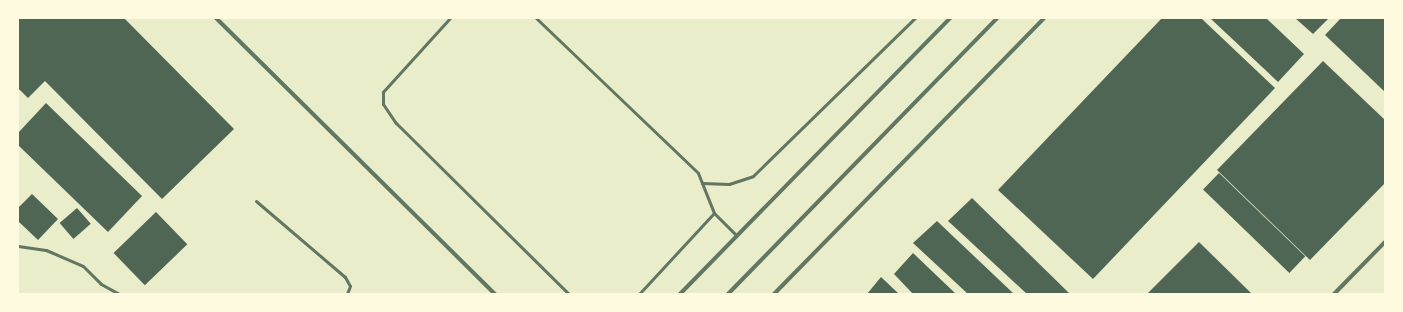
<!DOCTYPE html>
<html>
<head>
<meta charset="utf-8">
<style>
  body { margin:0 }
  #map { position:relative; width:1403px; height:312px; overflow:hidden; background:#e9edc9; font-family:Inter,sans-serif }
  div>[style] { position:absolute }
  [style*='--x'] { left:calc(var(--x)*1px); top:calc(var(--y)*1px); width:calc(var(--w)*1px); rotate:calc(var(--a)*1deg) }
  .building>* { inset:0; background:#4f6655; transform-origin:0 0 }
  .service>* { height:3px; margin:-1.5px; padding:0 1.5px; transform-origin:1.5px; border-radius:1.5px; background:#617663 }
  .minor>* { height:4px; margin:-2px; padding:0 2px; transform-origin:2px; border-radius:2px; background:#617663 }
  span { translate:-50% -50%; white-space:nowrap; text-align:center; line-height:1.15; -webkit-text-stroke:3px #fefae0; paint-order:stroke }
  .frame { position:absolute; inset:0; border:19px solid #fefae0; pointer-events:none }
</style>
</head>
<body>
<div id="map">
  <div class="building">
    <i style="clip-path:polygon(18px 18px,124px 18px,234px 129px,162px 199px,45px 81px,28px 98px,18px 88px)"></i>
    <i style="clip-path:polygon(1162px 18px,1201px 18px,1275px 88px,1093px 279px,998px 190px)"></i>
    <i style="clip-path:polygon(1210px 18px,1266px 18px,1304px 54px,1278px 82px)"></i>
    <i style="clip-path:polygon(1295px 18px,1329px 18px,1313px 34px)"></i>
    <i style="clip-path:polygon(1341px 18px,1385px 18px,1385px 92px,1325px 35px)"></i>
    <i style="clip-path:polygon(1323px 61px,1385px 120px,1385px 183px,1310px 260px,1217px 170px)"></i>
    <i style="clip-path:polygon(46px 103px,142px 196px,108px 232px,18px 145px,18px 133px)"></i>
    <i style="left:1219px;top:173px;width:120px;height:23px;rotate:44deg"></i>
    <i style="clip-path:polygon(32px 194px,58px 219px,38px 240px,18px 221px,18px 208px)"></i>
    <i style="clip-path:polygon(972px 198px,1069px 293px,1027px 294px,948px 221px)"></i>
    <i style="left:77px;top:208px;width:21px;height:23px;rotate:49deg"></i>
    <i style="left:156px;top:212px;width:45px;height:59px;rotate:46deg"></i>
    <i style="clip-path:polygon(937px 221px,1014px 294px,968px 294px,913px 243px)"></i>
    <i style="clip-path:polygon(1199px 242px,1252px 294px,1147px 294px)"></i>
    <i style="clip-path:polygon(913px 253px,956px 294px,913px 294px,894px 274px)"></i>
    <i style="clip-path:polygon(881px 277px,899px 294px,867px 294px)"></i>
  </div>
  <div class="service">
    <i style="--x:450;--y:18;--w:100;--a:132.2"></i>
    <i style="--x:383;--y:92;--w:12;--a:90"></i>
    <i style="--x:383;--y:104;--w:23;--a:56"></i>
    <i style="--x:396;--y:123;--w:243;--a:44.7"></i>
    <i style="--x:536;--y:18;--w:224;--a:43.7"></i>
    <i style="--x:698;--y:173;--w:43;--a:68.2"></i>
    <i style="--x:714;--y:213;--w:31;--a:45"></i>
    <i style="--x:702;--y:183;--w:27;--a:2"></i>
    <i style="--x:729;--y:184;--w:25;--a:-18"></i>
    <i style="--x:753;--y:176;--w:226;--a:-44.3"></i>
    <i style="--x:256;--y:201;--w:117;--a:40.5"></i>
    <i style="--x:345;--y:277;--w:10;--a:61"></i>
    <i style="--x:350;--y:286;--w:9;--a:111"></i>
    <i style="--x:18;--y:246;--w:28;--a:8"></i>
    <i style="--x:46;--y:250;--w:40;--a:23.4"></i>
    <i style="--x:83;--y:266;--w:25;--a:45"></i>
    <i style="--x:101;--y:284;--w:21;--a:29"></i>
    <i style="--x:639;--y:294;--w:110;--a:-47.2"></i>
  </div>
  <div class="minor">
    <i style="--x:216;--y:18;--w:392;--a:44.7"></i>
    <i style="--x:680;--y:294;--w:386;--a:-45.6"></i>
    <i style="--x:728;--y:294;--w:385;--a:-45.7"></i>
    <i style="--x:774;--y:294;--w:386;--a:-45.6"></i>
    <i style="--x:1334;--y:294;--w:73;--a:-45.6"></i>
  </div>
  <div class="frame"></div>
</div>
</body>
</html>
